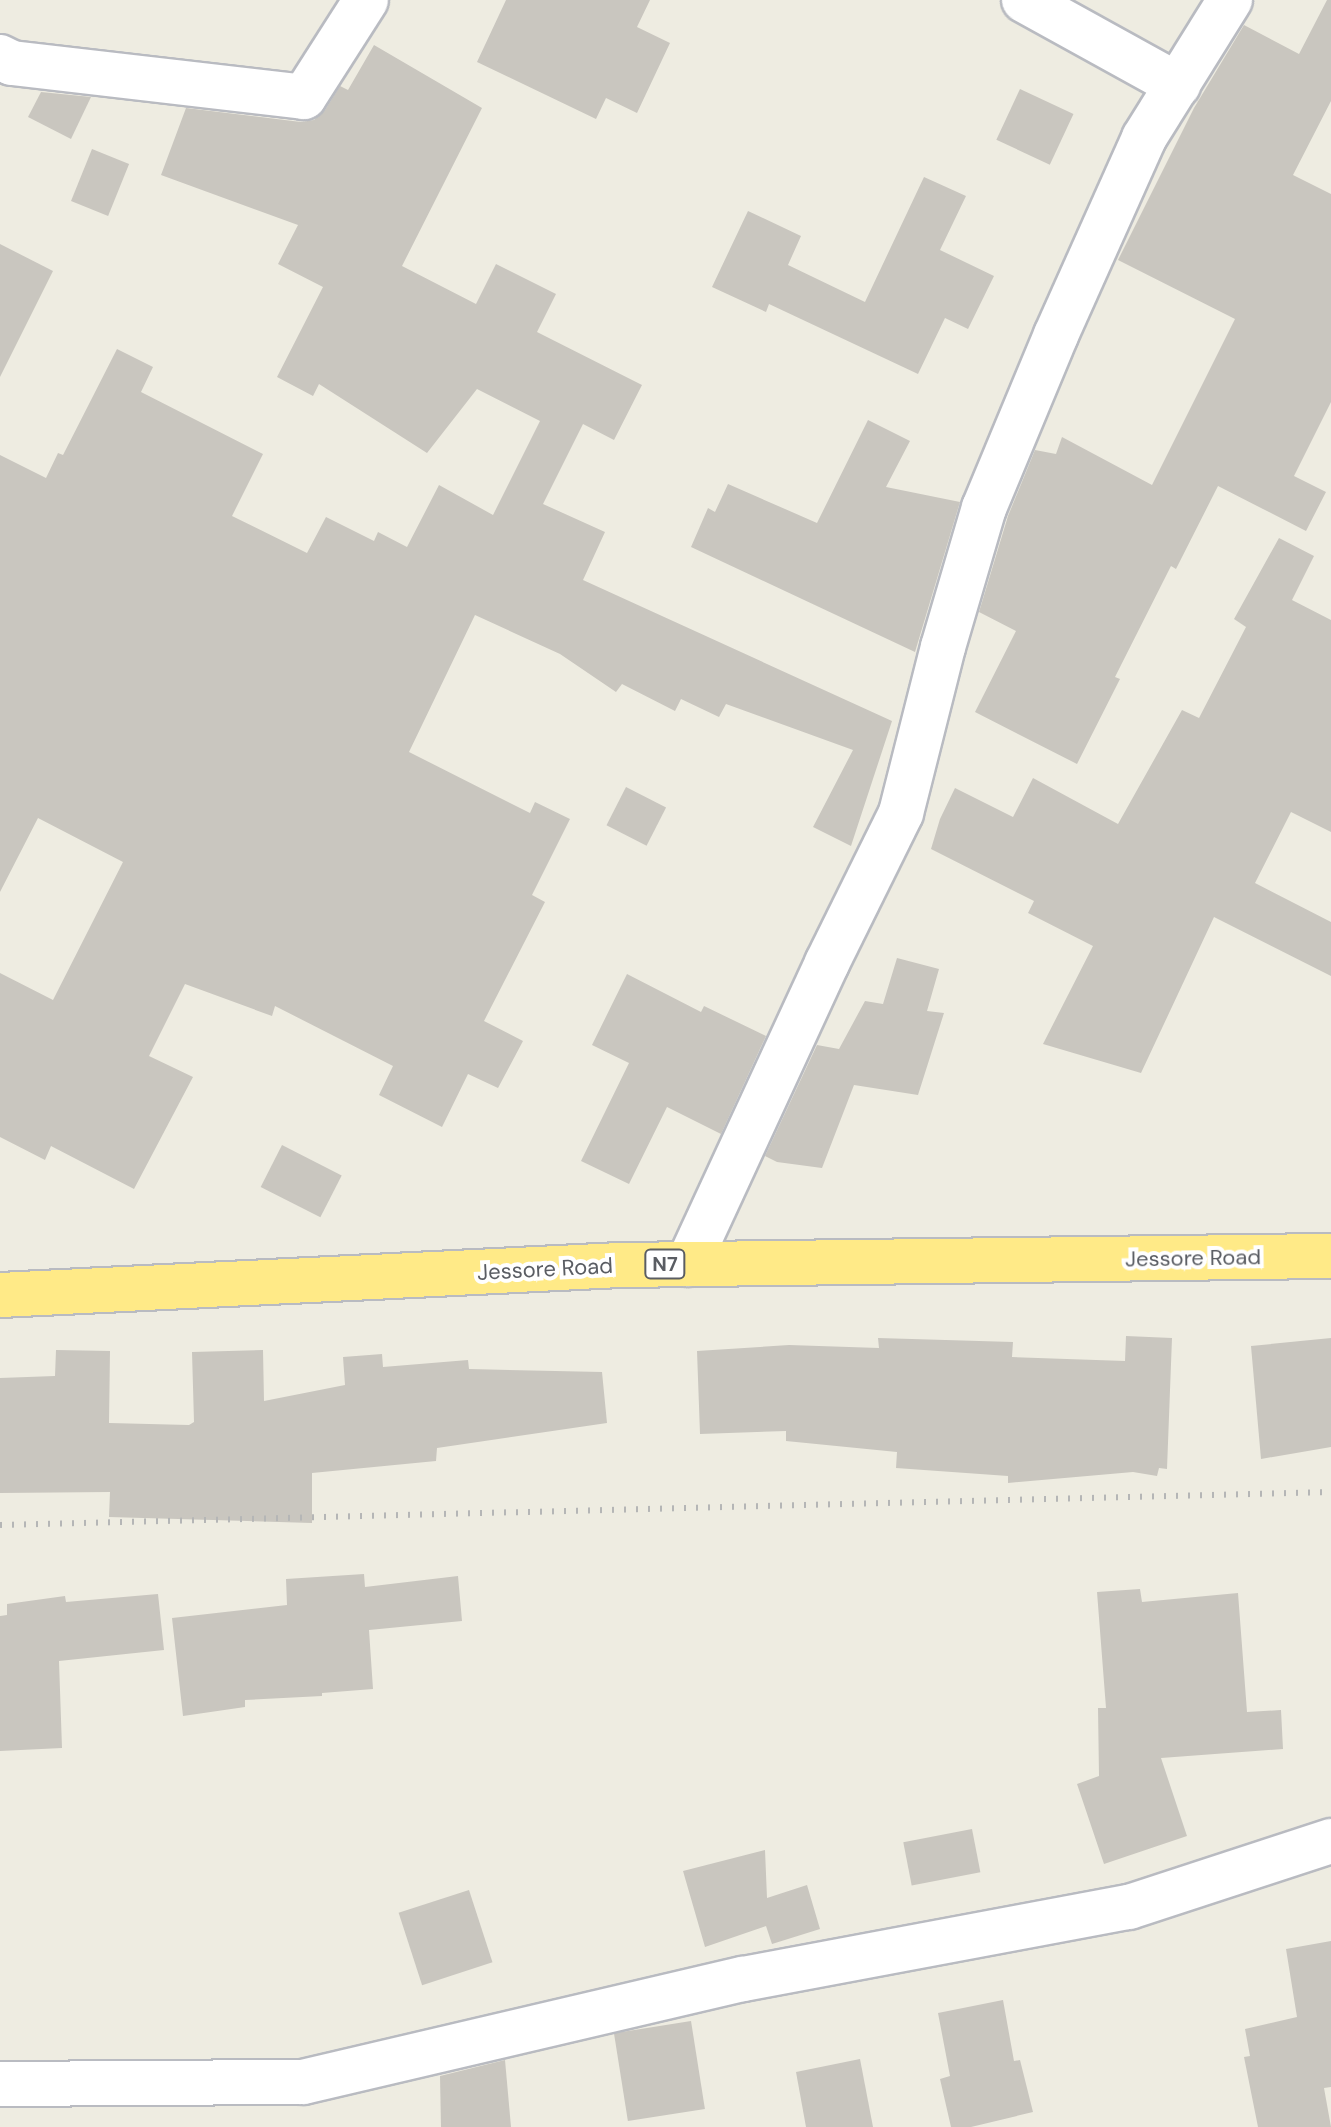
<!DOCTYPE html>
<html>
<head>
<meta charset="utf-8">
<style>
  body { margin:0 }
  #map { position:relative; width:1331px; height:2127px; overflow:hidden; background:#eeece1; font-family:"DM Sans",sans-serif }
  div>[style] { position:absolute }
  [style*='--x'] { left:calc(var(--x)*1px); top:calc(var(--y)*1px); width:calc(var(--w)*1px); rotate:calc(var(--a)*1deg) }
  .building>* { inset:0; background:#c9c6bf; transform-origin:0 0 }
  .roads { filter:drop-shadow(2px 0 #b9bbc1) drop-shadow(-2px 0 #b9bbc1) drop-shadow(0 2px #b9bbc1) drop-shadow(0 -2px #b9bbc1) }
  .street>* { height:44px; margin:-22px; padding:0 22px; transform-origin:22px; border-radius:22px; background:#fff }
  .highway>* { height:44px; margin:-22px; padding:0 22px; transform-origin:22px; border-radius:22px; background:#ffea87 }
  .rail>* { height:6px; margin-top:-3px; transform-origin:0; background:repeating-linear-gradient(90deg,#b5b6b6 0 2px,transparent 0 12px) }
  span { translate:-50% -50%; white-space:nowrap; text-align:center; line-height:1.15; -webkit-text-stroke:8px #fff; paint-order:stroke }
  .shield-label span { padding:2px 6px; background:#fff; border:2px solid; border-radius:6px; -webkit-text-stroke-width:0 }
  .shield-label { font-size:20px; color:#5a5d63; font-weight:700 }
  .street-label { font-size:22px; color:#5a5d63 }
</style>
</head>
<body>
<div id="map">
  <div class="building">
    <i style="clip-path:polygon(506px 0,650px 0,637px 27px,670px 43px,637px 113px,606px 98px,596px 119px,477px 62px)"></i>
    <i style="clip-path:polygon(1327px 0,1331px 0,1331px 101px,1293px 175px,1331px 194px,1331px 402px,1294px 476px,1326px 492px,1306px 531px,1218px 486px,1176px 569px,1171px 566px,1115px 677px,1120px 679px,1077px 764px,975px 712px,1016px 631px,979px 612px,1008px 516px,1035px 450px,1056px 454px,1062px 437px,1152px 485px,1235px 319px,1118px 260px,1194px 108px,1244px 25px,1299px 54px)"></i>
    <i style="clip-path:polygon(374px 45px,482px 108px,402px 266px,476px 304px,496px 264px,556px 294px,537px 332px,642px 385px,614px 440px,583px 424px,543px 504px,605px 532px,583px 580px,892px 721px,851px 846px,813px 827px,853px 750px,726px 704px,719px 717px,681px 699px,675px 711px,622px 684px,616px 692px,560px 654px,475px 615px,409px 752px,530px 813px,535px 802px,570px 819px,532px 895px,545px 902px,484px 1021px,523px 1041px,498px 1088px,468px 1074px,442px 1127px,379px 1095px,393px 1066px,275px 1006px,272px 1016px,185px 984px,149px 1056px,193px 1077px,134px 1189px,51px 1146px,45px 1160px,0 1137px,0 973px,53px 1000px,123px 862px,38px 818px,0 892px,0 455px,46px 478px,58px 453px,63px 455px,117px 349px,153px 367px,141px 392px,263px 454px,232px 516px,307px 553px,326px 517px,374px 541px,378px 532px,407px 547px,439px 485px,493px 515px,540px 421px,477px 389px,427px 453px,319px 384px,313px 396px,277px 377px,323px 287px,278px 264px,298px 225px,161px 175px,186px 108px,301px 122px,314px 120px,325px 110px,340px 86px,348px 90px)"></i>
    <i style="left:1020px;top:89px;width:59px;height:56px;rotate:25deg"></i>
    <i style="clip-path:polygon(41px 92px,91px 97px,71px 139px,28px 117px)"></i>
    <i style="left:92px;top:149px;width:40px;height:56px;rotate:22deg"></i>
    <i style="clip-path:polygon(924px 177px,966px 196px,940px 250px,994px 276px,968px 329px,945px 318px,918px 374px,769px 304px,766px 312px,712px 287px,748px 211px,801px 236px,788px 265px,865px 302px)"></i>
    <i style="clip-path:polygon(0 244px,53px 271px,0 377px)"></i>
    <i style="clip-path:polygon(868px 420px,910px 441px,886px 487px,960px 502px,915px 652px,691px 547px,708px 508px,715px 512px,728px 484px,817px 523px)"></i>
    <i style="clip-path:polygon(1279px 538px,1314px 556px,1292px 600px,1331px 620px,1331px 832px,1291px 812px,1255px 883px,1331px 922px,1331px 976px,1214px 917px,1141px 1073px,1043px 1044px,1093px 946px,1028px 913px,1034px 901px,931px 849px,940px 819px,955px 788px,1013px 817px,1033px 778px,1118px 824px,1182px 710px,1199px 718px,1246px 627px,1234px 619px)"></i>
    <i style="left:626px;top:787px;width:45px;height:43px;rotate:27deg"></i>
    <i style="clip-path:polygon(897px 958px,939px 969px,927px 1011px,944px 1013px,918px 1095px,854px 1085px,822px 1168px,777px 1162px,765px 1156px,817px 1045px,839px 1049px,865px 1001px,883px 1004px)"></i>
    <i style="clip-path:polygon(627px 974px,701px 1012px,704px 1006px,766px 1036px,721px 1134px,667px 1107px,629px 1184px,581px 1161px,629px 1063px,592px 1045px)"></i>
    <i style="left:282px;top:1145px;width:67px;height:47px;rotate:27deg"></i>
    <i style="clip-path:polygon(1126px 1336px,1172px 1338px,1167px 1469px,1159px 1468px,1157px 1476px,1133px 1472px,1008px 1483px,1008px 1476px,896px 1468px,897px 1452px,786px 1441px,786px 1431px,700px 1434px,697px 1351px,789px 1345px,879px 1348px,878px 1338px,1013px 1342px,1012px 1357px,1125px 1361px)"></i>
    <i style="clip-path:polygon(1331px 1338px,1331px 1447px,1261px 1459px,1251px 1346px)"></i>
    <i style="clip-path:polygon(56px 1350px,110px 1351px,109px 1423px,189px 1425px,194px 1422px,192px 1352px,263px 1350px,264px 1401px,345px 1385px,343px 1357px,382px 1354px,383px 1367px,468px 1360px,469px 1369px,602px 1372px,607px 1423px,437px 1448px,436px 1461px,312px 1473px,312px 1523px,109px 1517px,110px 1492px,0 1493px,0 1378px,55px 1376px)"></i>
    <i style="clip-path:polygon(364px 1574px,365px 1587px,458px 1576px,462px 1621px,369px 1630px,373px 1689px,322px 1693px,322px 1696px,245px 1700px,245px 1707px,183px 1716px,172px 1618px,287px 1605px,286px 1579px)"></i>
    <i style="clip-path:polygon(1140px 1589px,1142px 1602px,1238px 1593px,1247px 1712px,1281px 1710px,1283px 1749px,1161px 1758px,1187px 1836px,1104px 1864px,1077px 1784px,1099px 1776px,1098px 1708px,1106px 1708px,1097px 1592px)"></i>
    <i style="clip-path:polygon(158px 1594px,164px 1650px,59px 1661px,62px 1748px,0 1751px,0 1616px,7px 1615px,7px 1604px,65px 1596px,66px 1602px)"></i>
    <i style="left:972px;top:1829px;width:44px;height:70px;rotate:79deg"></i>
    <i style="clip-path:polygon(765px 1850px,767px 1898px,807px 1885px,820px 1929px,772px 1944px,766px 1926px,705px 1947px,683px 1871px)"></i>
    <i style="left:469px;top:1890px;width:76px;height:74px;rotate:72deg"></i>
    <i style="clip-path:polygon(1331px 1941px,1331px 2087px,1324px 2088px,1331px 2127px,1258px 2127px,1244px 2057px,1250px 2056px,1245px 2029px,1297px 2017px,1286px 1949px)"></i>
    <i style="clip-path:polygon(1003px 2000px,1014px 2061px,1020px 2060px,1033px 2112px,971px 2127px,951px 2127px,940px 2079px,950px 2076px,938px 2013px)"></i>
    <i style="left:691px;top:2021px;width:89px;height:78px;rotate:81deg"></i>
    <i style="clip-path:polygon(860px 2059px,873px 2127px,806px 2127px,796px 2072px)"></i>
    <i style="clip-path:polygon(505px 2060px,511px 2127px,441px 2127px,440px 2076px)"></i>
  </div>
  <div class="roads">
    <div class="street">
      <i style="--x:1024;--y:0;--w:176;--a:28.9"></i>
      <i style="--x:0;--y:57;--w:13;--a:27"></i>
      <i style="--x:12;--y:63;--w:294;--a:6.6"></i>
      <i style="--x:304;--y:97;--w:115;--a:-57.4"></i>
      <i style="--x:688;--y:1264;--w:332;--a:-65.2"></i>
      <i style="--x:827;--y:963;--w:167;--a:-63.7"></i>
      <i style="--x:901;--y:813;--w:171;--a:-75.8"></i>
      <i style="--x:943;--y:647;--w:145;--a:-73.6"></i>
      <i style="--x:984;--y:508;--w:187;--a:-67.4"></i>
      <i style="--x:1056;--y:335;--w:216;--a:-65.9"></i>
      <i style="--x:1144;--y:138;--w:163;--a:-58.1"></i>
      <i style="--x:0;--y:2084;--w:303;--a:-0.4"></i>
      <i style="--x:303;--y:2082;--w:452;--a:-13.2"></i>
      <i style="--x:743;--y:1979;--w:393;--a:-10.6"></i>
      <i style="--x:1129;--y:1907;--w:213;--a:-18.1"></i>
    </div>
    <div class="highway">
      <i style="--x:0;--y:1295;--w:621;--a:-2.77"></i>
      <i style="--x:620;--y:1265;--w:711;--a:-0.73"></i>
    </div>
  </div>
  <div class="rail">
    <i style="--x:0;--y:1525;--w:1331;--a:-1.42"></i>
  </div>
  <div class="shield-label">
    <span style="left:665px;top:1264px">N7</span>
  </div>
  <div class="street-label">
    <span style="left:1193px;top:1258px;rotate:-1deg">Jessore Road</span>
    <span style="left:545px;top:1269px;rotate:-3deg">Jessore Road</span>
  </div>
</div>
</body>
</html>
